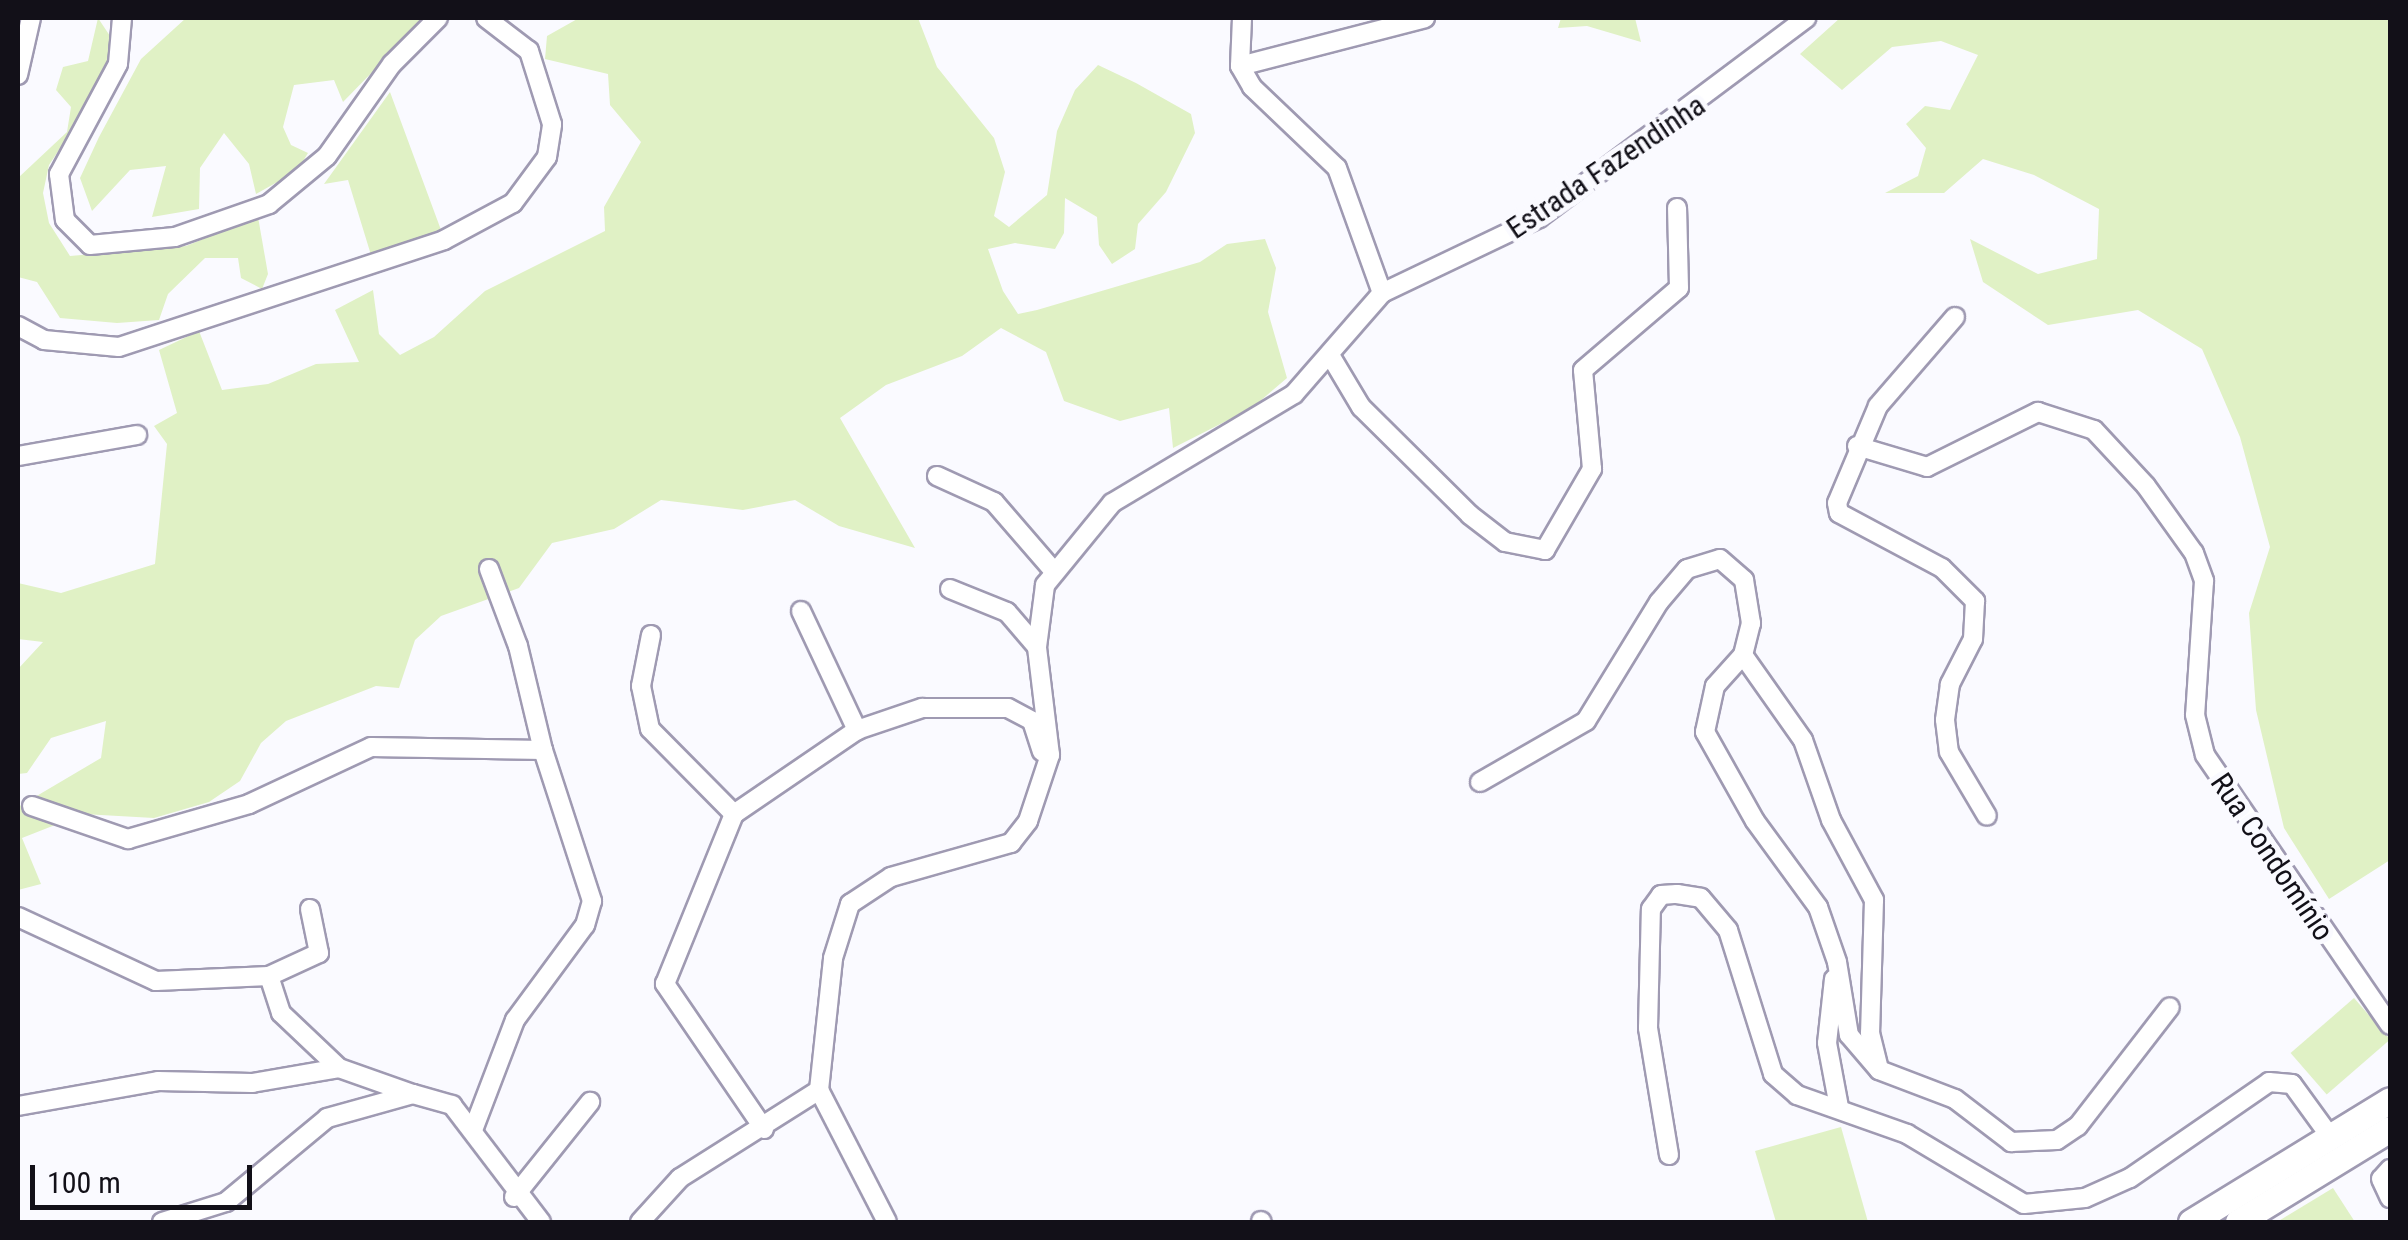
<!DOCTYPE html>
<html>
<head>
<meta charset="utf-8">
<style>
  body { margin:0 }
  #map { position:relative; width:2408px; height:1240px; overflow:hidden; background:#fafaff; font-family:"Roboto Condensed",sans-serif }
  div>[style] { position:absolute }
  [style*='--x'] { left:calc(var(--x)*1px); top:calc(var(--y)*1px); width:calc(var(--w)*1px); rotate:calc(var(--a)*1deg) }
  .green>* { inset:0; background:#e0f1c5; transform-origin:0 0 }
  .roads { filter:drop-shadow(2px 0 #9f9ab2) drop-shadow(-2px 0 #9f9ab2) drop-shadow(0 2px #9f9ab2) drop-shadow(0 -2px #9f9ab2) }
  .minor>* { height:18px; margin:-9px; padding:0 9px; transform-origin:9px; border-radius:9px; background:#fff }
  .primary>* { height:25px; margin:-12.5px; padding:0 12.5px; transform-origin:12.5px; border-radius:12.5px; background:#fff }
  span { translate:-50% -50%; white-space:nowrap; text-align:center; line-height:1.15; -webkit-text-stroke:10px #fafaff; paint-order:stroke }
  .street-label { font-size:30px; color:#121018 }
  .frame { position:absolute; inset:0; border:20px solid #121018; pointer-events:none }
  .scale { position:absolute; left:30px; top:1165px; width:222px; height:45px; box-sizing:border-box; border:5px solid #121018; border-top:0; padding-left:12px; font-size:30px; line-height:35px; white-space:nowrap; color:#121018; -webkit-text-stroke:8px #fafaff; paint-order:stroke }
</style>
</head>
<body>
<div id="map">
  <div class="green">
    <i style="clip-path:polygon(98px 18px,116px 45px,88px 106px,49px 165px,43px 193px,49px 223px,70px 256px,186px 246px,258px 217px,268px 274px,262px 289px,241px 278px,238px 258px,205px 258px,168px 294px,159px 320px,117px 323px,60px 318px,37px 282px,18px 277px,18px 178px,67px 132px,71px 107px,56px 90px,63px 67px,88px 61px)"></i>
    <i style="clip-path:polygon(186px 18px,425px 18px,343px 102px,334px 80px,294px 85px,283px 127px,291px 145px,308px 153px,297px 171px,256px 194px,249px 164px,224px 133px,200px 168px,199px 209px,152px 217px,166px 166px,130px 170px,92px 211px,80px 178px,99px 137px,141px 59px)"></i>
    <i style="clip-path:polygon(579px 18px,918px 18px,937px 67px,994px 138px,1005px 172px,994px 216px,1009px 227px,1047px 195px,1057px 131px,1075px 90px,1098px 65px,1136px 83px,1191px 114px,1195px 133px,1166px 192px,1138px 224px,1135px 249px,1112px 264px,1099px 245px,1097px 217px,1065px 198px,1064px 233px,1055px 249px,1015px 243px,988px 249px,1003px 291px,1018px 314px,1037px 310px,1200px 262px,1227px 244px,1265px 239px,1276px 268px,1268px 312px,1287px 378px,1252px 408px,1173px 448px,1169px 408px,1120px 421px,1064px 401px,1046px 352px,1001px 328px,962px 356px,886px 385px,840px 418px,915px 548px,839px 526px,795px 500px,743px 510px,661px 500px,614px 529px,552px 543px,519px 588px,441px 616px,415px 640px,399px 688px,376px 686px,286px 721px,261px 743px,240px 781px,209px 802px,154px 818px,83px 814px,22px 838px,41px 884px,18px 890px,18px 807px,101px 758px,106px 721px,51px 738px,27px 773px,18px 774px,18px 669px,43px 642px,18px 639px,18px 583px,61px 593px,155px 564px,167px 444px,154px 426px,177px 413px,159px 350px,199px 331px,222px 390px,268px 384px,316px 364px,359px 362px,335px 310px,373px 290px,379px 334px,400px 355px,434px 337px,485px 291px,605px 231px,604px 207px,641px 142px,610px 105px,608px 74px,545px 59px,547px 36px)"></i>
    <i style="clip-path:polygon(1561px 18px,1635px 18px,1641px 42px,1587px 26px,1558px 28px)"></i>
    <i style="clip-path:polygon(1840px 18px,2390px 18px,2390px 860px,2329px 899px,2284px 828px,2256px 710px,2249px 613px,2270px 547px,2240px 437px,2202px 349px,2138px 310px,2048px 325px,1983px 282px,1970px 239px,2038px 274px,2097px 259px,2099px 209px,2034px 175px,1983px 159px,1944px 193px,1885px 193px,1918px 176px,1926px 148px,1906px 124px,1925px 106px,1950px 110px,1978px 55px,1941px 41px,1892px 47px,1842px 90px,1800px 54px)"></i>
    <i style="clip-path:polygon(390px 92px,441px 230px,371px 255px,348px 180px,324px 184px)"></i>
    <i style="left:2354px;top:998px;width:55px;height:84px;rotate:49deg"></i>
    <i style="clip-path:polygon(1841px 1127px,1868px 1222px,1776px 1222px,1755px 1151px)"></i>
    <i style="clip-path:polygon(2333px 1188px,2355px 1222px,2277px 1222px)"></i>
  </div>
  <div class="roads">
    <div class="minor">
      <i style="--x:122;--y:18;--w:46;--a:95"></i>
      <i style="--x:118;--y:64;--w:125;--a:118.2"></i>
      <i style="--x:59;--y:174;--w:46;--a:82.6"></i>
      <i style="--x:65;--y:220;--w:35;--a:45"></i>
      <i style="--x:90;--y:245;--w:85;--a:-5.4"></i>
      <i style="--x:175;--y:237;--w:100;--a:-19.3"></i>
      <i style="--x:269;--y:204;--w:75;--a:-39.6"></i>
      <i style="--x:327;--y:156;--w:113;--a:-54.8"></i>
      <i style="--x:392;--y:64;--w:65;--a:-45"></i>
      <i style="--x:1242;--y:18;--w:48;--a:92.4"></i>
      <i style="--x:1240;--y:66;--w:24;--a:60"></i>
      <i style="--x:1252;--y:87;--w:117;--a:43.6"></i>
      <i style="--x:1337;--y:168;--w:133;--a:70.2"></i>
      <i style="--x:1240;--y:66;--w:191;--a:-14.5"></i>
      <i style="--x:18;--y:75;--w:58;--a:-77.2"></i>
      <i style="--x:1955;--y:317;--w:118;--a:130.9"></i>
      <i style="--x:1878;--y:406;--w:105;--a:112.9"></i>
      <i style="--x:1837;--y:503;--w:10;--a:79"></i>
      <i style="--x:1839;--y:513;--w:117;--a:28.1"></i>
      <i style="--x:1942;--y:568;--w:47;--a:45"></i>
      <i style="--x:1975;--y:601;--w:38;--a:93"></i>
      <i style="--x:1973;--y:639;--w:51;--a:117.1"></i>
      <i style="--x:1950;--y:684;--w:36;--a:98"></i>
      <i style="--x:1945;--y:720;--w:32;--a:83"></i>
      <i style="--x:1949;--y:752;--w:74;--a:59.3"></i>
      <i style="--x:18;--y:326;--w:30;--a:28"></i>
      <i style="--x:44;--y:340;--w:75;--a:5.3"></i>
      <i style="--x:119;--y:347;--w:342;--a:-18.2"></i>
      <i style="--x:444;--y:240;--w:78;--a:-28.2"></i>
      <i style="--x:513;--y:203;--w:57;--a:-53.5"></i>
      <i style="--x:547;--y:157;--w:33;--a:-81"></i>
      <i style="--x:552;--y:124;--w:77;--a:-107.5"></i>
      <i style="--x:529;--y:51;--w:54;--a:-142.5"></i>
      <i style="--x:1330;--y:355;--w:61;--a:59.2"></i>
      <i style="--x:1361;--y:407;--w:153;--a:44.7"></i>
      <i style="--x:1470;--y:515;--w:44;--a:37.6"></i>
      <i style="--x:1505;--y:542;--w:41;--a:11.3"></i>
      <i style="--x:1545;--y:550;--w:94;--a:-59.9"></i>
      <i style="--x:1592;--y:469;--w:99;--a:-95.2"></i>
      <i style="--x:1583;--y:370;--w:126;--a:-40.5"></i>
      <i style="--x:1679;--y:288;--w:80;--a:-91.4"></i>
      <i style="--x:1857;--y:446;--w:73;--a:16.7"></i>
      <i style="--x:1927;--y:467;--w:124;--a:-26.4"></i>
      <i style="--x:2038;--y:412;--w:59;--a:17.8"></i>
      <i style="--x:2094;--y:430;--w:76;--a:47.1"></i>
      <i style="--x:2146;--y:486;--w:82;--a:54.4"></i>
      <i style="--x:2194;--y:553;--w:30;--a:70"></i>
      <i style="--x:2204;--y:581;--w:134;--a:93.8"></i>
      <i style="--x:2195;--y:715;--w:41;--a:76"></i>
      <i style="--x:2205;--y:755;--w:327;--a:55.6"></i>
      <i style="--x:18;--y:456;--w:121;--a:-10"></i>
      <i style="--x:937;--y:476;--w:63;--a:24.5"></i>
      <i style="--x:994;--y:502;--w:89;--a:49.1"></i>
      <i style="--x:489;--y:569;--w:82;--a:69.4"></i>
      <i style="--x:518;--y:646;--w:107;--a:76.5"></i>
      <i style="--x:950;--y:589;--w:61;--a:22"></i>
      <i style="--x:1007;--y:612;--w:46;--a:49.4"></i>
      <i style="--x:801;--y:611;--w:132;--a:64.8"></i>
      <i style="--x:651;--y:635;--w:52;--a:101.1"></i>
      <i style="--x:641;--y:686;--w:44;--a:78.2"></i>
      <i style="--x:650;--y:729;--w:120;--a:45.3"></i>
      <i style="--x:1743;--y:655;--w:104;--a:54.8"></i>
      <i style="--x:1803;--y:740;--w:85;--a:70.7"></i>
      <i style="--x:1831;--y:820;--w:91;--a:61.7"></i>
      <i style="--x:1874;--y:900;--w:133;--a:91.7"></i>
      <i style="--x:1870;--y:1033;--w:38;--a:76"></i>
      <i style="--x:1480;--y:782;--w:122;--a:-29.9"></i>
      <i style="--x:1586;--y:721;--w:140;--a:-58.5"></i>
      <i style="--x:1659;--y:602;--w:43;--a:-49.7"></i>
      <i style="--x:1687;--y:569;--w:34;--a:-17"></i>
      <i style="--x:1720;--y:559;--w:32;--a:41"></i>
      <i style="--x:1744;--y:580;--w:44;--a:80.8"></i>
      <i style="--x:1751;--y:623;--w:33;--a:104"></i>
      <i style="--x:1743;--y:655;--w:42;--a:132.1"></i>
      <i style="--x:1715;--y:686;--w:47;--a:102.3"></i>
      <i style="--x:1705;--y:732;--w:102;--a:60.7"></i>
      <i style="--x:1755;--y:821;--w:107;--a:53.8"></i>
      <i style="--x:1818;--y:907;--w:58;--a:70.9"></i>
      <i style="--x:1837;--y:962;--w:74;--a:80.7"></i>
      <i style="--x:1849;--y:1035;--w:46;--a:49.4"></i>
      <i style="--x:1879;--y:1070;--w:81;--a:20.9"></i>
      <i style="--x:1955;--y:1099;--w:71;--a:37.5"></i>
      <i style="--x:2011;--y:1142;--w:46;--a:-2.5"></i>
      <i style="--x:2057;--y:1140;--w:25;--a:-34"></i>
      <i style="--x:2078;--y:1126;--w:150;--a:-52.3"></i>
      <i style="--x:32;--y:806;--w:102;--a:19"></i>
      <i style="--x:128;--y:839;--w:126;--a:-16.1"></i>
      <i style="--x:249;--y:804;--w:135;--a:-25"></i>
      <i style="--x:371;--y:747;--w:172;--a:1"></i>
      <i style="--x:543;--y:750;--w:159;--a:72"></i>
      <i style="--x:592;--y:901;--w:25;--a:106"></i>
      <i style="--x:585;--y:925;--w:118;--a:126.4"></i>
      <i style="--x:515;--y:1020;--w:118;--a:110.9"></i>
      <i style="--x:18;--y:917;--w:152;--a:24.9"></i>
      <i style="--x:156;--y:981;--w:113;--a:-2.5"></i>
      <i style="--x:269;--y:976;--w:39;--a:72"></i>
      <i style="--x:281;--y:1013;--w:80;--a:43.5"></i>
      <i style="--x:339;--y:1068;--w:78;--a:19.4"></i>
      <i style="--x:269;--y:976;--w:55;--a:-24.7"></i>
      <i style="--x:319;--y:953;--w:45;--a:-101.6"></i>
      <i style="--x:1834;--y:979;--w:64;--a:96.2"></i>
      <i style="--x:1827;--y:1043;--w:65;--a:79.4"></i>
      <i style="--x:819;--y:1090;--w:148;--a:62.7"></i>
      <i style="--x:18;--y:1106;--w:142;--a:-10.1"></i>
      <i style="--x:158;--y:1081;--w:94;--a:1.2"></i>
      <i style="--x:252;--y:1083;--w:88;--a:-9.8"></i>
      <i style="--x:764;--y:1129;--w:176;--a:-124.3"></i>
      <i style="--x:665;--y:984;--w:183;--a:-67.9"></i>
      <i style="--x:734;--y:814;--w:149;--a:-34.3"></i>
      <i style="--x:857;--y:730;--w:69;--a:-18.7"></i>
      <i style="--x:922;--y:708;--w:86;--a:0"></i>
      <i style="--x:1008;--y:708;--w:27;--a:28"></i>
      <i style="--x:1032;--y:721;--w:32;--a:72"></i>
      <i style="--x:1669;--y:1155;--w:129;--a:-99.4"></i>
      <i style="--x:1648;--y:1028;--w:119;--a:-88.6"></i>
      <i style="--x:1651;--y:909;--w:17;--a:-54"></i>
      <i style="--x:1661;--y:895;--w:16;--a:-4"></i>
      <i style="--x:1677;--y:894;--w:24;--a:9"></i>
      <i style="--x:1701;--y:898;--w:42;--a:49.8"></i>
      <i style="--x:1728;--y:930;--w:151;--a:72.6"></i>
      <i style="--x:1773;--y:1074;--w:32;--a:41"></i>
      <i style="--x:1797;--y:1095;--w:117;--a:19.5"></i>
      <i style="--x:1907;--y:1134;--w:136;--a:30.9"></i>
      <i style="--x:2024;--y:1204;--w:61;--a:-5.6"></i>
      <i style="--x:2085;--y:1198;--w:49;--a:-24"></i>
      <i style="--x:2130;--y:1178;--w:169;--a:-34.6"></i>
      <i style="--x:2269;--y:1082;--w:23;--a:5"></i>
      <i style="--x:2292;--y:1084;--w:63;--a:54"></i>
      <i style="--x:2390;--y:1169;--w:13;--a:132"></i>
      <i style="--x:2381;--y:1179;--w:21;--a:65"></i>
      <i style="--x:514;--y:1197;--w:122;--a:-51.3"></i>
      <i style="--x:1261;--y:1221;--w:1;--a:45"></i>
      <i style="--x:162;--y:1222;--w:67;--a:-17.4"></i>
      <i style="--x:226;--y:1202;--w:131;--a:-39.7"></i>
      <i style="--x:327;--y:1118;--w:89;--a:-15.6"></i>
      <i style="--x:413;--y:1094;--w:41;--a:15.8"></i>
      <i style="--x:452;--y:1105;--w:147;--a:52.7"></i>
      <i style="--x:640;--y:1222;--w:59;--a:-47.7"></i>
      <i style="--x:680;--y:1178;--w:165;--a:-32.3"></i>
      <i style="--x:819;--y:1090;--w:133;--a:-83.9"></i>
      <i style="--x:833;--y:958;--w:57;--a:-72.5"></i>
      <i style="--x:850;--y:904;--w:49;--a:-33.4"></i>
      <i style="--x:891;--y:877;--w:125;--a:-15.8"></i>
      <i style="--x:1011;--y:843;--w:28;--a:-52"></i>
      <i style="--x:1028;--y:821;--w:70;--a:-71.6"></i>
      <i style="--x:1050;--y:755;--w:109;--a:-96.9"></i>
      <i style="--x:1037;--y:647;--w:63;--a:-82.6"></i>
      <i style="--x:1045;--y:585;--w:106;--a:-50.7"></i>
      <i style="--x:1112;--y:503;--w:212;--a:-30.9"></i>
      <i style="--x:1294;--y:394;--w:134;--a:-48.9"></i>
      <i style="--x:1382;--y:293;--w:174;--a:-25.5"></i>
      <i style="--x:1539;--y:218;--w:334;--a:-36.8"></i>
    </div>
    <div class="primary">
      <i style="--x:2191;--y:1222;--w:233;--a:-31.5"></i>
      <i style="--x:2238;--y:1222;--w:178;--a:-31.5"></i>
    </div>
  </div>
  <div class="street-label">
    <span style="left:1606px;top:167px;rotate:-34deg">Estrada Fazendinha</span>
    <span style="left:2272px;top:857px;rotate:56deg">Rua Condomínio</span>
  </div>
  <div class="frame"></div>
  <div class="scale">100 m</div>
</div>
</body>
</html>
